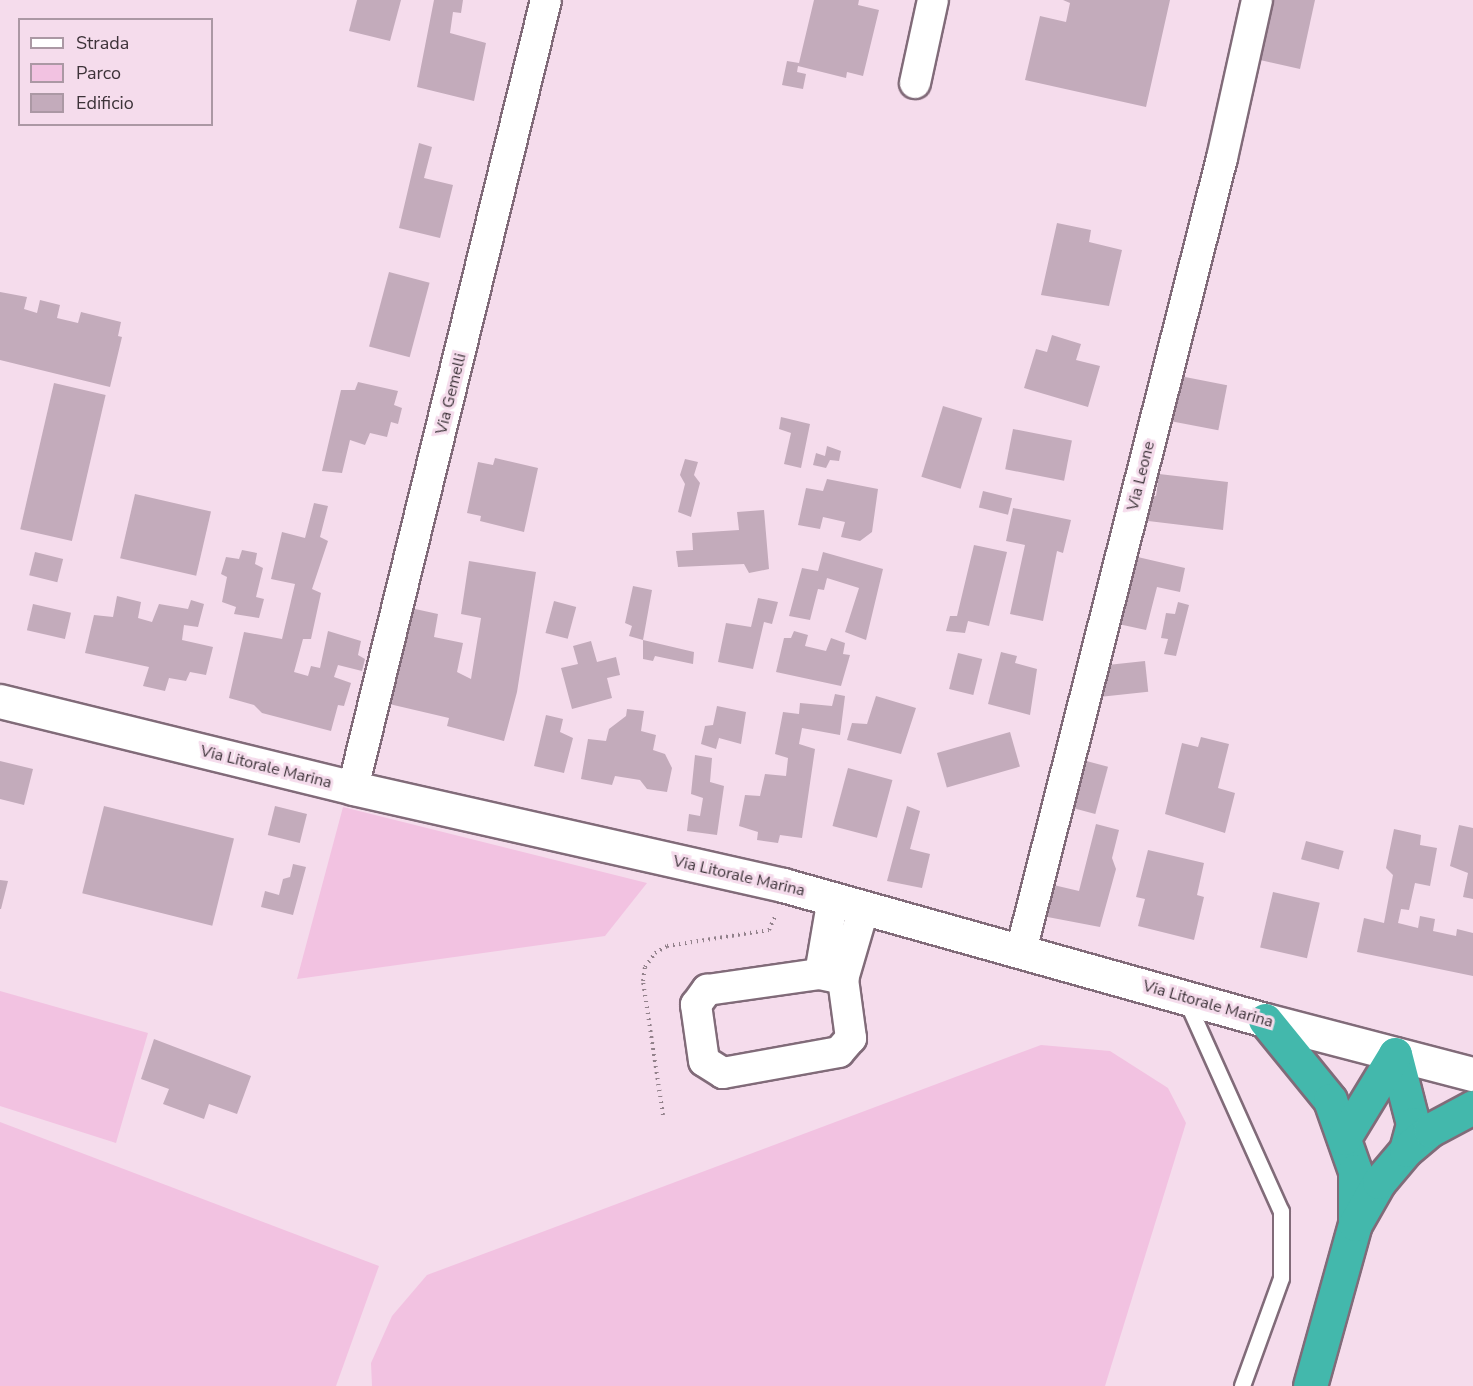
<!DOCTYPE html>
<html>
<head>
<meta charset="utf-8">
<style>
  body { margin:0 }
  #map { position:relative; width:1473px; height:1386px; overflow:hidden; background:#f5dcec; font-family:"Nunito Sans",sans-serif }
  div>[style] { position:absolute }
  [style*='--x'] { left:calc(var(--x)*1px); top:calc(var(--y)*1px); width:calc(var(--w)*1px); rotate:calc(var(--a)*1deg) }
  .green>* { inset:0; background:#f2c2e1 }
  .building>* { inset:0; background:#c3abbb; transform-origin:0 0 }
  .path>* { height:4px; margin-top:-2px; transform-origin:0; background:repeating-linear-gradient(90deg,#92818b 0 1.5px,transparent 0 6px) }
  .roads { filter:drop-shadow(2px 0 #816b79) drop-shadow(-2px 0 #816b79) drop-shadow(0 2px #816b79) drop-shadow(0 -2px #816b79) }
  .lane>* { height:15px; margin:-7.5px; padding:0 7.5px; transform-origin:7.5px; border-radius:7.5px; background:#fff }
  .street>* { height:30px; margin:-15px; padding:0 15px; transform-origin:15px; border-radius:15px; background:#fff }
  .secondary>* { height:33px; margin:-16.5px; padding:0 16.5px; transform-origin:16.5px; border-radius:16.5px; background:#fff }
  .highway>* { height:33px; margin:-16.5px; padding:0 16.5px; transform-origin:16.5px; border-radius:16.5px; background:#43b8ac }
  span { translate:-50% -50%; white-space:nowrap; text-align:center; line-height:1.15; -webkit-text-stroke:6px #f5dcec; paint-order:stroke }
  .street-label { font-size:16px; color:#3d3339 }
  .legend { position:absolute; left:18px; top:18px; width:195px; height:108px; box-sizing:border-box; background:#f5dcec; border:2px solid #ab98a4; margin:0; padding:8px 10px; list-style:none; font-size:18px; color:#3d3339 }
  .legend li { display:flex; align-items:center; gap:12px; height:30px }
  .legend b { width:30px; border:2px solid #ab98a4 }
</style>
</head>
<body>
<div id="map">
  <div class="green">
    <i style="clip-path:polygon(343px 807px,647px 883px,605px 936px,297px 979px)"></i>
    <i style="clip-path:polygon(0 991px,148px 1033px,116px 1143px,0 1106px)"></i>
    <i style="clip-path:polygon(1041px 1045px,1110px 1051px,1168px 1088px,1186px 1123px,1105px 1386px,372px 1386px,371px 1363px,392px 1316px,427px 1275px)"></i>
    <i style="clip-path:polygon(0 1122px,379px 1266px,336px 1386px,0 1386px)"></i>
  </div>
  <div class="building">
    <i style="clip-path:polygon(357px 0,401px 0,390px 41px,349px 31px)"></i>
    <i style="clip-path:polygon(434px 0,463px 0,461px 13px,453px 12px,450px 33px,486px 43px,474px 101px,417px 87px)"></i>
    <i style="clip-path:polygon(814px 0,859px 0,858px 5px,879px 10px,863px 76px,847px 72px,846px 78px,798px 66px,797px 72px,806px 74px,803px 89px,782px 85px,787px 61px,799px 63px)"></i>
    <i style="clip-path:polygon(1063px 0,1170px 0,1146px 107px,1025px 80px,1040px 16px,1066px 22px,1070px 3px)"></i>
    <i style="clip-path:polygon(1260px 0,1315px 0,1300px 69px,1247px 57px)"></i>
    <i style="clip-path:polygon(419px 143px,432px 147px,424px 178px,453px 185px,440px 238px,399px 228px)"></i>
    <i style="clip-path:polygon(1057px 223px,1091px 230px,1089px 242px,1122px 250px,1109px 306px,1041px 295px)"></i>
    <i style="left:389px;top:272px;width:42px;height:77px;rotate:15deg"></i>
    <i style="clip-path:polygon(0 292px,27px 297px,24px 309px,37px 313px,40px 300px,60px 305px,57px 318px,78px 323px,81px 312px,121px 322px,118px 336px,122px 337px,110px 387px,0 360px)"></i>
    <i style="clip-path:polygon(1052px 335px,1081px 344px,1076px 360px,1100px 366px,1088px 407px,1024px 388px,1036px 349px,1047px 352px)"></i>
    <i style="left:1180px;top:376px;width:48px;height:46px;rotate:11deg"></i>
    <i style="clip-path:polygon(358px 382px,398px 391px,394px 405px,402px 408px,398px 424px,391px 422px,387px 437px,370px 433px,365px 445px,350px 440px,342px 473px,322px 471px,341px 390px,355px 390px)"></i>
    <i style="left:54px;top:383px;width:53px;height:150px;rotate:13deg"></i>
    <i style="left:943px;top:406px;width:41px;height:74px;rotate:17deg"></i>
    <i style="clip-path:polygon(781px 417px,810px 424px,801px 468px,784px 464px,791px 433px,779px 429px)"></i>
    <i style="left:1013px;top:429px;width:60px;height:41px;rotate:11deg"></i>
    <i style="clip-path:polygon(827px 446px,841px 451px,839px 461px,830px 460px,826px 468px,813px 465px,816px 453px,825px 456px)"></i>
    <i style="clip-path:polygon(495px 458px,538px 468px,524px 532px,480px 521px,481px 516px,467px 513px,478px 462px,493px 465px)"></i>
    <i style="clip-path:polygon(685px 459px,698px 462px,694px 475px,700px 483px,691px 517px,678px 512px,685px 484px,680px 475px)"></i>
    <i style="clip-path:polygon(1159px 474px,1228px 482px,1223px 530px,1140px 520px,1143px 494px,1156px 496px)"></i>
    <i style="clip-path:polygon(827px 479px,878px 489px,872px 532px,860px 541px,841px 537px,845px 522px,823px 517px,820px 529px,798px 525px,806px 488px,823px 491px)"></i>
    <i style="left:983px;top:491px;width:30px;height:17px;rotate:14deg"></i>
    <i style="left:135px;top:494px;width:78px;height:66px;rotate:13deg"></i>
    <i style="clip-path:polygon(314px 503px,328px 506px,320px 537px,328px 541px,312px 589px,321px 593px,311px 639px,303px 639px,294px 672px,308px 676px,311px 666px,320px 668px,328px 631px,361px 641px,358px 655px,365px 659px,362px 671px,338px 665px,334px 677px,351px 683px,344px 706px,338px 705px,331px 731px,262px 713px,254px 705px,229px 698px,244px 632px,282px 639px,295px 584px,271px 579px,282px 532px,305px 538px)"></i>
    <i style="clip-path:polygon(1013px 508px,1071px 520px,1063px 553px,1057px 551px,1043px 621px,1010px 614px,1025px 545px,1006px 541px)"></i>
    <i style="clip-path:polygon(764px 510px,769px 569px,749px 573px,744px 564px,678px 567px,676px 551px,693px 550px,692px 533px,739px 530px,737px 512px)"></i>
    <i style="clip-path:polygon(974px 545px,1007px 552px,989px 626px,968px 621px,965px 633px,946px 631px,950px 616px,957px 616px)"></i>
    <i style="clip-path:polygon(242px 550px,257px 553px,255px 564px,263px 568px,256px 597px,264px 599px,259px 618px,234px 614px,236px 607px,222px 602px,227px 577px,221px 574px,226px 557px,239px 559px)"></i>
    <i style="left:35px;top:552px;width:29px;height:24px;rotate:14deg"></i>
    <i style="clip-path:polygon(823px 552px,883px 569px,866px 640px,845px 632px,859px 588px,827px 578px,824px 590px,818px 589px,810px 620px,789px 616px,802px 568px,818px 571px)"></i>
    <i style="clip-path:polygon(1129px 555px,1185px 568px,1180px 592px,1157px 587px,1146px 630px,1109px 622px)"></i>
    <i style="clip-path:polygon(469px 561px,536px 572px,517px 692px,504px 741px,447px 726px,449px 718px,385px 703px,406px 607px,438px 614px,434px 637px,463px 643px,457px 672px,471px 679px,481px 618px,461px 614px)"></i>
    <i style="clip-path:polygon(633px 586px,652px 590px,643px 640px,629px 636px,632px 626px,625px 623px)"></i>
    <i style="clip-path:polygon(117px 596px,141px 602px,138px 618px,152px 622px,159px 604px,188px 609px,191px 600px,204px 604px,198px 627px,184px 625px,182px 640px,213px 647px,206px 675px,190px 672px,186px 681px,169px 678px,165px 691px,143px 686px,149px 667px,85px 653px,94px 615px,113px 617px)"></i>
    <i style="clip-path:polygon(758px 598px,778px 602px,772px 624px,764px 622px,753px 669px,718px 662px,726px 623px,751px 627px)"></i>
    <i style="left:554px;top:601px;width:23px;height:33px;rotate:15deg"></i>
    <i style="clip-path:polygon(1178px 602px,1189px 605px,1176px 656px,1164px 654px,1168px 639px,1161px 638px,1166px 613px,1175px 614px)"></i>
    <i style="left:33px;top:604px;width:39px;height:27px;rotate:13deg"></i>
    <i style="clip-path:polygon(794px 631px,808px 635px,805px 646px,826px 651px,831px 638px,845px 643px,843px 654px,850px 655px,841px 686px,776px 672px,784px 638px,791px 638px)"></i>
    <i style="clip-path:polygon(643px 640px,694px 652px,693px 664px,655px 656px,653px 661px,643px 659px)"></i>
    <i style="clip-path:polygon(591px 641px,597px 662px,616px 657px,620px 675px,607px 678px,612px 698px,572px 709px,561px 668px,578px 664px,573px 646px)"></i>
    <i style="clip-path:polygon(1001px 652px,1017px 656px,1015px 663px,1037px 669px,1030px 715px,988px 704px)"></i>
    <i style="left:958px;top:653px;width:25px;height:37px;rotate:14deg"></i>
    <i style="left:1145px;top:661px;width:31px;height:47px;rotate:84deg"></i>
    <i style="clip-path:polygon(835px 694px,845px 696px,840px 735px,802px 728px,799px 744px,815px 749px,802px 838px,780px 835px,778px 843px,757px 840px,758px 832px,739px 826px,745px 795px,760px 796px,765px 774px,786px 776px,788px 758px,775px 754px,783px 712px,799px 714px,800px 703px,832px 706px)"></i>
    <i style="clip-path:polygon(876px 696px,916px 708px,901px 754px,847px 740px,852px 723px,867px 724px)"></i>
    <i style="clip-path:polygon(717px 706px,746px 712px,741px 744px,719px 738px,716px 749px,701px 744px,705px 726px,713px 725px)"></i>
    <i style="clip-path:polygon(627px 709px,644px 711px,641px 731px,656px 735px,653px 750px,665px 754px,672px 768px,667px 792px,647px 789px,640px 780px,615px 776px,612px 785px,581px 779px,588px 739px,606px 741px,609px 729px,626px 716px)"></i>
    <i style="clip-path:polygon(546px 715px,563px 719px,560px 732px,573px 738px,564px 773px,534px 766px)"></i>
    <i style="left:1010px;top:732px;width:36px;height:76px;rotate:74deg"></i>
    <i style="clip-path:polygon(1201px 737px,1229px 744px,1218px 788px,1235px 793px,1225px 833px,1165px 814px,1182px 743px,1198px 747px)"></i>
    <i style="clip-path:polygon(695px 755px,712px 758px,710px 782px,724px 786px,717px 835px,687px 831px,689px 814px,700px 816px,703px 798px,691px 794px)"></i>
    <i style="left:1079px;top:759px;width:30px;height:49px;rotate:15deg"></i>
    <i style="clip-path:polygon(0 761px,33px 769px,24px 805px,0 799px)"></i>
    <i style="left:848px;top:768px;width:46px;height:60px;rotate:15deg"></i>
    <i style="left:104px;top:806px;width:134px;height:90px;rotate:14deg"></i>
    <i style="left:275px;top:806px;width:33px;height:30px;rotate:14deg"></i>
    <i style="clip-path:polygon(907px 806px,920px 811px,910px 849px,930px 854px,922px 888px,887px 881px)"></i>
    <i style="clip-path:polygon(1096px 824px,1119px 830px,1112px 858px,1116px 869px,1100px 927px,1037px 915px,1045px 883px,1079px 891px)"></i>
    <i style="clip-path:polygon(1459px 825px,1473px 828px,1473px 899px,1463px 897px,1468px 873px,1450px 866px)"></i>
    <i style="clip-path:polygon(1394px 829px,1421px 835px,1420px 845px,1437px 848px,1430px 886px,1415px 883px,1409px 910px,1401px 909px,1398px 923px,1418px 928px,1420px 916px,1435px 919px,1433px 931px,1456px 936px,1457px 929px,1473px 933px,1473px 976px,1357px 952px,1364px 918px,1384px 923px,1393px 875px,1386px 868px)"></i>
    <i style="left:1306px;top:841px;width:39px;height:19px;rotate:15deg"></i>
    <i style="clip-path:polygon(1148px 850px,1204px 863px,1197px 895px,1204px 897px,1194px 940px,1138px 926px,1145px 899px,1136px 897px)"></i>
    <i style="clip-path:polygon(293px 864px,306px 867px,293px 915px,261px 907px,265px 891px,279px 895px,283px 879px,290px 877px)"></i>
    <i style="clip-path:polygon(0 880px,8px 881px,1px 909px,0 909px)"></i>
    <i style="left:1273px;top:892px;width:48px;height:57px;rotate:13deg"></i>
    <i style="clip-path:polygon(154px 1039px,251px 1076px,237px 1114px,209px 1104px,204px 1119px,163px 1104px,169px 1089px,141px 1079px)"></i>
  </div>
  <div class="path">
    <i style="--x:663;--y:1115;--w:135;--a:-98.5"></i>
    <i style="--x:643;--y:981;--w:14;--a:-82"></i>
    <i style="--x:645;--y:967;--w:17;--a:-54"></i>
    <i style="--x:655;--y:953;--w:14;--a:-30"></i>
    <i style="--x:667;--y:946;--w:103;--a:-8.9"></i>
    <i style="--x:769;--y:930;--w:17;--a:-66"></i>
  </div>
  <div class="roads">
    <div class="lane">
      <i style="--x:1186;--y:1000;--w:231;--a:65.8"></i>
      <i style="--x:1281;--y:1211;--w:67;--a:90"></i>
      <i style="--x:1281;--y:1278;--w:115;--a:109.9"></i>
    </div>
    <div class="street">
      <i style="--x:915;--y:83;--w:85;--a:-77.8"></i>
      <i style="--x:353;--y:788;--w:811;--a:-76.24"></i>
      <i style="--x:1021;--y:951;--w:818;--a:-75.78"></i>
      <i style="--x:1222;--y:158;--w:162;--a:-77.5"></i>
      <i style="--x:820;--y:974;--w:24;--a:12"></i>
      <i style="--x:843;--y:979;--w:60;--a:82.3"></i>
      <i style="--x:851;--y:1038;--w:18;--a:131"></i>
      <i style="--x:839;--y:1052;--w:118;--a:169.7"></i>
      <i style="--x:723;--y:1073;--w:22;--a:-148"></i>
      <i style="--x:704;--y:1061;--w:57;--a:-98.1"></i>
      <i style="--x:696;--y:1005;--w:19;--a:-54"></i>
      <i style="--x:707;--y:990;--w:114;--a:-8.1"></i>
      <i style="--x:820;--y:974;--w:77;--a:-80.3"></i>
      <i style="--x:843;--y:979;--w:75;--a:-73.7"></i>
    </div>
    <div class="secondary">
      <i style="--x:0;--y:701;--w:364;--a:13.8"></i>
      <i style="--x:353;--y:788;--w:441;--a:12.7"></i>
      <i style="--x:783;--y:885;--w:501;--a:15.65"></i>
      <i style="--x:1265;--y:1020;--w:215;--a:14.6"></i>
    </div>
    <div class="highway">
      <i style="--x:1265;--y:1020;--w:103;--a:50.9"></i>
      <i style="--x:1330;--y:1100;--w:75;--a:70.6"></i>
      <i style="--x:1355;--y:1171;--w:51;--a:90"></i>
      <i style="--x:1395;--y:1054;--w:72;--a:75.6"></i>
      <i style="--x:1413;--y:1124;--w:27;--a:105"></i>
      <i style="--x:1344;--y:1138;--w:98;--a:-58.7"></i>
      <i style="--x:1310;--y:1386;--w:168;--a:-74.5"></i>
      <i style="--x:1355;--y:1224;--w:48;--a:-60.3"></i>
      <i style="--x:1379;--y:1182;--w:42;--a:-49.8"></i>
      <i style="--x:1406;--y:1150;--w:31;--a:-40"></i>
      <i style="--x:1430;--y:1130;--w:49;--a:-28.1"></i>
    </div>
  </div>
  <div class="street-label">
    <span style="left:451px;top:394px;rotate:-76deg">Via Gemelli</span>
    <span style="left:1141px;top:476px;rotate:-76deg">Via Leone</span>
    <span style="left:266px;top:767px;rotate:14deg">Via Litorale Marina</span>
    <span style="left:739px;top:876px;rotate:13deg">Via Litorale Marina</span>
    <span style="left:1208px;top:1004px;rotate:16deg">Via Litorale Marina</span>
  </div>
  <ul class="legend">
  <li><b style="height:8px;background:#fff"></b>Strada</li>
  <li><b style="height:16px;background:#f2c2e1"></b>Parco</li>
  <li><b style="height:16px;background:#c3abbb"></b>Edificio</li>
  </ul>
</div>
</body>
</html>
